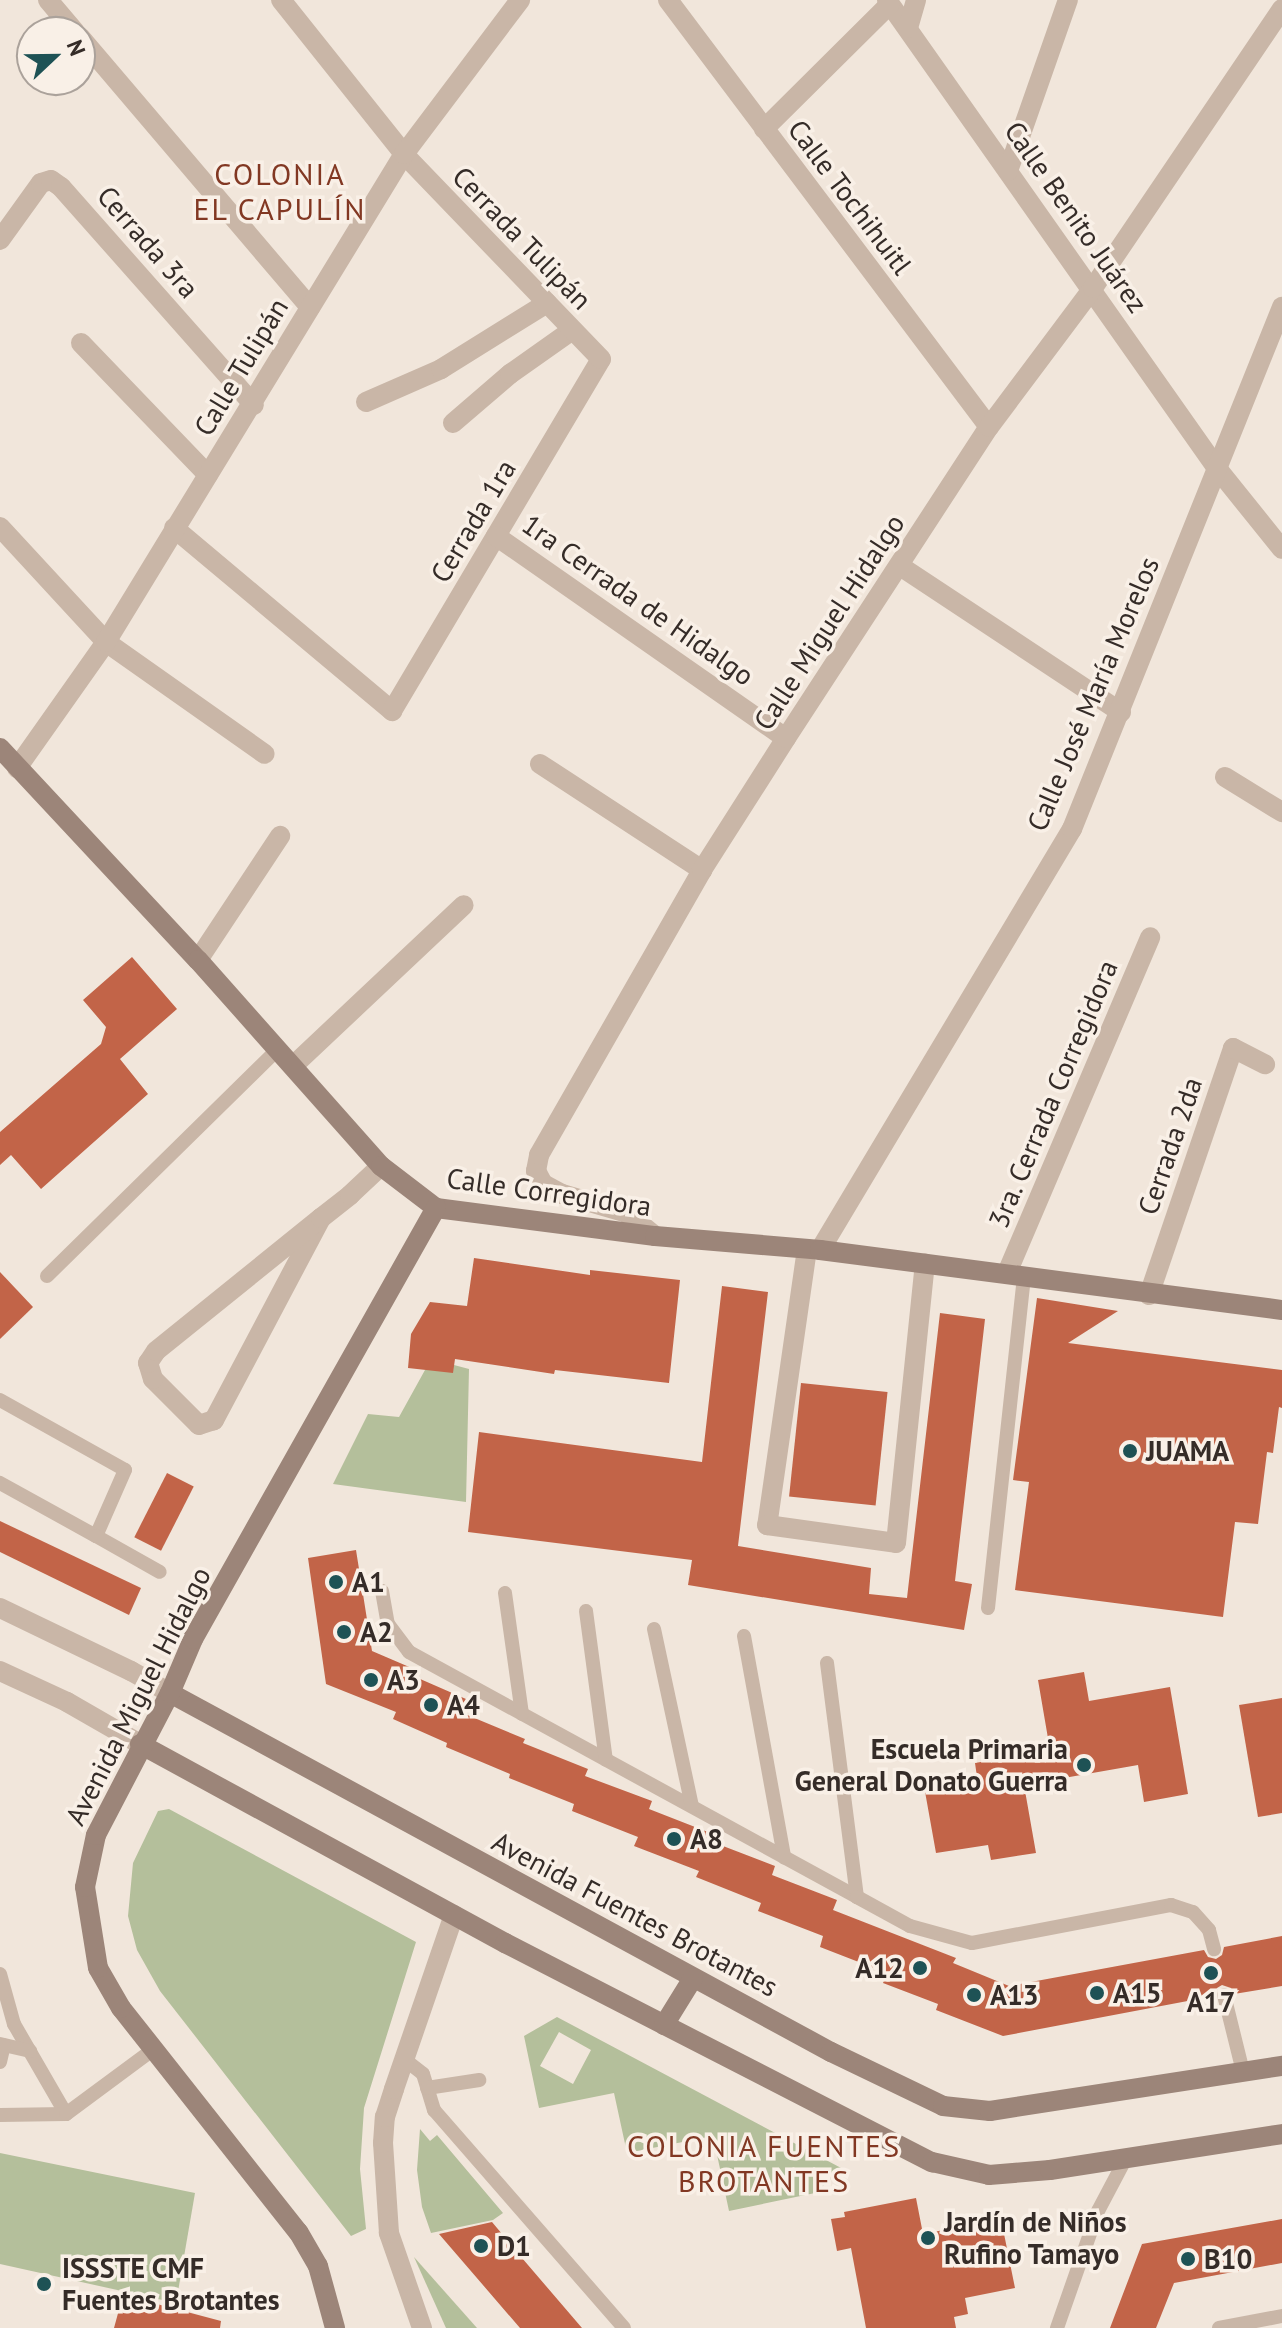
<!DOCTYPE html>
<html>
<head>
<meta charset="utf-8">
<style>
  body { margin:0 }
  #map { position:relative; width:1282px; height:2328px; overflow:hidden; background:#f1e6db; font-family:"PT Sans",sans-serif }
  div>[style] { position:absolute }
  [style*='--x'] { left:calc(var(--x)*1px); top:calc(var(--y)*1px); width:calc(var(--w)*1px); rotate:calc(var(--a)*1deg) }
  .green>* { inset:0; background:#b4bf9b }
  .building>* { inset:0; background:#c26448; transform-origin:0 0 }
  .lane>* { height:14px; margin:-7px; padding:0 7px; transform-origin:7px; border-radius:7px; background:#c9b6a7 }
  .street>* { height:20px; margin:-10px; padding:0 10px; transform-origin:10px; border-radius:10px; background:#c9b6a7 }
  .secondary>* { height:20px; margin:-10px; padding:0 10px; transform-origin:10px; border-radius:10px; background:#9c8579 }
  .dots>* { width:22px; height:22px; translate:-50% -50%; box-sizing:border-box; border:4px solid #f9f0e7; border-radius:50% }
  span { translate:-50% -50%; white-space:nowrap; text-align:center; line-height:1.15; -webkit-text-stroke:7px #f9f0e7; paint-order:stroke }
  .street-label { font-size:28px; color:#352c28 }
  .poi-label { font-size:28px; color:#352c28; font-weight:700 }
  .left { translate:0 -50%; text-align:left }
  .right { translate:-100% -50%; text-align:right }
  .neighbourhood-label { font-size:30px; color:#823823; letter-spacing:2px }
  .north { position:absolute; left:16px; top:16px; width:80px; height:80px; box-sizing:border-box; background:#f9f0e7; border:2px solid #aba29b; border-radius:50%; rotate:68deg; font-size:22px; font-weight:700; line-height:32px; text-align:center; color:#352c28 }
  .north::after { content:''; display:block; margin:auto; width:28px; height:36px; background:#1e5255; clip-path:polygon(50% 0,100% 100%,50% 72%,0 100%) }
</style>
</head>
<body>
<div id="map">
  <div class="green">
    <i style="clip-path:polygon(454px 1365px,469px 1369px,466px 1502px,333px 1484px,368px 1414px,399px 1417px,425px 1370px)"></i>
    <i style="clip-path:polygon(169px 1809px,416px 1942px,364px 2108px,360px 2169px,366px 2229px,351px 2236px,160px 1991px,137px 1950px,128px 1916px,133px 1863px,158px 1811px)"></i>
    <i style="clip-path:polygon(evenodd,557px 2017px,843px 2169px,815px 2193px,729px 2211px,713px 2136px,627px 2153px,614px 2093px,539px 2108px,524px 2036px,557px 2017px,559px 2032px,591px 2050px,573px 2084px,540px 2066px,559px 2032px)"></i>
    <i style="clip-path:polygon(420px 2129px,430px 2141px,437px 2135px,503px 2213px,493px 2220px,431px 2233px,422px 2207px,417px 2170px)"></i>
    <i style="clip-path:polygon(0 2153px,195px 2193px,176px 2303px,0 2264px)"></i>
    <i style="clip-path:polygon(414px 2257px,477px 2328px,446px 2328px)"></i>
  </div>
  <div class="building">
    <i style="clip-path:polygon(132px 957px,177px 1009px,120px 1059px,148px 1094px,41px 1189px,11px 1155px,0 1165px,0 1132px,101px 1044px,106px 1027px,83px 1000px)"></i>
    <i style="clip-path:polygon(474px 1258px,590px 1275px,590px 1270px,680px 1280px,669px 1383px,555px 1370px,554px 1374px,455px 1359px,453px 1373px,408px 1368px,411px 1334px,430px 1302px,467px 1306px)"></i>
    <i style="clip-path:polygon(0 1272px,33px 1307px,0 1339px)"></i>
    <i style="clip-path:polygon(722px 1286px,768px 1292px,738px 1546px,871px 1568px,869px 1594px,907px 1598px,940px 1313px,985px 1319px,955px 1581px,972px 1584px,964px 1630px,688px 1585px,692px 1560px,468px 1532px,479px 1432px,702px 1462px)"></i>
    <i style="clip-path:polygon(1037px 1298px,1118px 1311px,1068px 1343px,1282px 1370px,1282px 1408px,1279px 1407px,1273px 1453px,1267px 1452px,1258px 1524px,1235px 1522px,1223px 1617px,1015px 1590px,1029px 1482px,1013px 1480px)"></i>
    <i style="left:801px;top:1383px;width:87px;height:114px;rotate:6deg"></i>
    <i style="left:167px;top:1473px;width:30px;height:72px;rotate:27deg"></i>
    <i style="clip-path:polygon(0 1521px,141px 1588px,129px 1615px,0 1552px)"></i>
    <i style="clip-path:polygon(356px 1550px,372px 1651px,414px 1669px,411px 1675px,466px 1699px,460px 1712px,525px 1739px,523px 1743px,588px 1769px,585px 1776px,652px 1801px,649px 1809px,713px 1834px,710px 1841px,775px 1866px,772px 1875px,837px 1900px,833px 1910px,956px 1958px,953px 1963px,1009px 1986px,1204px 1950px,1208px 1957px,1216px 1959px,1222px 1955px,1224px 1947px,1282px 1936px,1282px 1986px,1234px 1994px,1231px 1988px,1222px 1985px,1217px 1988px,1214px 1996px,1003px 2036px,936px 2010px,938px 2004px,883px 1983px,887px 1973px,820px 1947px,823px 1936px,758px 1911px,761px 1903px,696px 1877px,699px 1871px,634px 1846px,638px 1837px,572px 1811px,574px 1804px,509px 1778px,510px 1774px,446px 1747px,447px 1743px,393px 1719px,396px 1712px,326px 1684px,308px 1558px)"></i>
    <i style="clip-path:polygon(1084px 1672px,1089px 1701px,1170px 1687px,1188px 1794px,1144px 1802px,1138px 1765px,1024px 1785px,1036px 1853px,991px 1860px,988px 1845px,936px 1853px,924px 1786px,977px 1777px,975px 1763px,1050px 1750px,1038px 1680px)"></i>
    <i style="clip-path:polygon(1282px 1698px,1282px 1813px,1258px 1817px,1239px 1705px)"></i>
    <i style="clip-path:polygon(916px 2198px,923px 2234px,1001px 2219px,1015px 2288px,965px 2298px,968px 2314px,954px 2317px,956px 2328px,866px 2328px,851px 2248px,837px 2251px,831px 2219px,845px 2217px,844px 2212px)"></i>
    <i style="clip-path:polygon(1282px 2219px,1282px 2263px,1174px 2283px,1156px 2328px,1110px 2328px,1142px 2244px)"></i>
    <i style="clip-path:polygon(492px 2222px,522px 2258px,582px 2328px,520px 2328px,439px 2234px)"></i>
    <i style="clip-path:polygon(123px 2295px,221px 2321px,220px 2328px,114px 2328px)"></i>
  </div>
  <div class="lane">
    <i style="--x:47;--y:1276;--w:325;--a:-44.5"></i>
    <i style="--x:0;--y:1400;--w:143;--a:29.2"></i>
    <i style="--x:125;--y:1470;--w:72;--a:113.7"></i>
    <i style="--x:96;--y:1536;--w:110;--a:-151.1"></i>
    <i style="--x:96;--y:1536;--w:73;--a:29.4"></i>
    <i style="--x:382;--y:1591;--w:34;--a:80"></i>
    <i style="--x:388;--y:1624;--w:35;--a:53"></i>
    <i style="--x:409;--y:1652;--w:511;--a:28.67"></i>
    <i style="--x:505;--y:1593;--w:122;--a:82"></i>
    <i style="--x:988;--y:1608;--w:335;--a:-83.8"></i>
    <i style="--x:586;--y:1611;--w:150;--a:82.4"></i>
    <i style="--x:654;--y:1629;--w:181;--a:77.9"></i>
    <i style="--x:744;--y:1636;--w:225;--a:79.7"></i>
    <i style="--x:827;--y:1663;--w:236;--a:82.7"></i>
    <i style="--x:857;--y:1897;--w:60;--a:28.7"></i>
    <i style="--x:910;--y:1926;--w:64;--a:15.3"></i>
    <i style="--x:972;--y:1943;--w:203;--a:-10.8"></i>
    <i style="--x:1171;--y:1905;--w:23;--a:18"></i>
    <i style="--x:1193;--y:1912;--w:24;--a:48"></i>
    <i style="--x:1209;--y:1930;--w:20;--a:75"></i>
    <i style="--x:0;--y:1974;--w:52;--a:74.4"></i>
    <i style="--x:14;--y:2024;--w:104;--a:60"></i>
    <i style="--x:1224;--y:1995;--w:79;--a:76.1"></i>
    <i style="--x:0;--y:2044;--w:31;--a:13"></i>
    <i style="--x:404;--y:2059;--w:24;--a:38"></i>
    <i style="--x:423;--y:2074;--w:38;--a:73"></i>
    <i style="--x:434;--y:2110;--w:289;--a:48.9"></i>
    <i style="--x:0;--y:2062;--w:17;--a:-77"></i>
    <i style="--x:427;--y:2088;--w:53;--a:-8.7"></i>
    <i style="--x:0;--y:2115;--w:66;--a:-0.9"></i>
    <i style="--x:66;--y:2114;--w:109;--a:-36.5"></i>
    <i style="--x:1057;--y:2328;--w:124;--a:-70.7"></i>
    <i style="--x:1098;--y:2211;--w:60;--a:-62.2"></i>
    <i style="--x:1219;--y:2328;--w:64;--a:-10.8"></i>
  </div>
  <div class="street">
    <i style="--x:48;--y:0;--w:42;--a:49.8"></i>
    <i style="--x:668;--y:0;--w:534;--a:53.07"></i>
    <i style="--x:887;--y:0;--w:571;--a:54.84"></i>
    <i style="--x:1216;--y:467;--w:105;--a:51.2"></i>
    <i style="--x:908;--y:28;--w:29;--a:-74"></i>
    <i style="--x:80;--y:37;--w:355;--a:49.6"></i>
    <i style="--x:764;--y:129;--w:177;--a:-44.8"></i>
    <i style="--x:1008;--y:171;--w:181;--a:-70.7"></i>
    <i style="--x:0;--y:240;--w:70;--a:-54.3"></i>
    <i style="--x:41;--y:183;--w:10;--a:-17"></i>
    <i style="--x:51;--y:180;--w:12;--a:35"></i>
    <i style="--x:61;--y:187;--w:291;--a:48.5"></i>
    <i style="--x:81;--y:343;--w:183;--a:46.1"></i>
    <i style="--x:366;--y:402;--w:82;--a:-23.7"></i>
    <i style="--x:441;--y:369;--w:125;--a:-31.9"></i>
    <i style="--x:453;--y:423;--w:75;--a:-40.7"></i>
    <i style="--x:510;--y:374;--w:75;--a:-35.2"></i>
    <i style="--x:0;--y:527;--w:156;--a:47.3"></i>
    <i style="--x:106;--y:642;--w:194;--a:35.2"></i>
    <i style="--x:174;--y:528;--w:285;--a:40"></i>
    <i style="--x:392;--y:711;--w:409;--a:-59.3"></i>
    <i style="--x:601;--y:359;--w:284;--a:-133.9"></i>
    <i style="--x:404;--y:154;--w:197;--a:-128.6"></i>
    <i style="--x:496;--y:536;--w:353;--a:34.9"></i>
    <i style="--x:900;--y:566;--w:265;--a:33.5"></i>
    <i style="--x:540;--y:764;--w:194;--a:33.2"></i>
    <i style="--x:17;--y:768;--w:154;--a:-54.8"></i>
    <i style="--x:106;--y:642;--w:572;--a:-58.59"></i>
    <i style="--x:404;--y:154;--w:193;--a:-53"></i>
    <i style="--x:1225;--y:777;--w:67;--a:31.6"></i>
    <i style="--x:198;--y:960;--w:149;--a:-56.5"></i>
    <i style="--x:294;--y:1065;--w:233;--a:-43.3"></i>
    <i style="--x:321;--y:1218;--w:229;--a:117.9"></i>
    <i style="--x:214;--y:1420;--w:16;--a:162"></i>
    <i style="--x:199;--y:1425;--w:65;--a:-135"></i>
    <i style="--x:153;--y:1379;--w:17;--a:-107"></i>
    <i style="--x:148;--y:1363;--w:14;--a:-56"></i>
    <i style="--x:156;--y:1351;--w:212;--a:-38.9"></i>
    <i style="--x:321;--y:1218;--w:37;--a:-38"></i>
    <i style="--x:350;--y:1195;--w:42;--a:-43.1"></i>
    <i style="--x:655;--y:1236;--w:36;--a:-141"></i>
    <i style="--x:627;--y:1213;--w:68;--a:-163.7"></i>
    <i style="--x:562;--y:1194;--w:21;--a:-152"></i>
    <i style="--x:543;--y:1184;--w:15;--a:-118"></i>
    <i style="--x:536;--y:1171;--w:16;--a:-79"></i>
    <i style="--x:539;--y:1155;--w:328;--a:-60.2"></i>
    <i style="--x:702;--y:870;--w:156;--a:-57.5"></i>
    <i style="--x:786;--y:738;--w:371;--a:-56.9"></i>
    <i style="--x:989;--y:427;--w:174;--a:-53.2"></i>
    <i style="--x:1093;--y:288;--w:337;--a:-55.9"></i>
    <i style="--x:807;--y:1249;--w:279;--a:98.2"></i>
    <i style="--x:767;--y:1525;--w:130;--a:7.9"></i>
    <i style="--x:896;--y:1543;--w:281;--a:-84.1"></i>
    <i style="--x:820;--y:1250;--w:491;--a:-59.1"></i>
    <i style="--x:1072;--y:829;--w:563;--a:-68.09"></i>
    <i style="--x:1007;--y:1273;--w:365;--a:-66.9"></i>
    <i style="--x:1149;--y:1295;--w:261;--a:-71.2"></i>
    <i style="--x:1233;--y:1048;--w:36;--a:27"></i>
    <i style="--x:0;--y:1608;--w:145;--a:25.7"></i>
    <i style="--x:131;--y:1671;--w:45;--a:29.4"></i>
    <i style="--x:0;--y:1671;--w:74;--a:24.8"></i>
    <i style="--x:67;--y:1702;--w:84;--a:29.9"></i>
    <i style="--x:422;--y:2328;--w:101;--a:-109.2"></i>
    <i style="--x:389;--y:2233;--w:90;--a:-93.8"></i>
    <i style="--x:383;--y:2143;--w:26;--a:-86"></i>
    <i style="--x:385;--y:2117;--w:29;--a:-72"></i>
    <i style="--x:394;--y:2089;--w:184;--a:-71"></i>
  </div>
  <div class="secondary">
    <i style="--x:0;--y:748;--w:290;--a:47"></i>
    <i style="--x:198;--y:960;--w:276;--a:48.4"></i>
    <i style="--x:381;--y:1166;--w:69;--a:37.4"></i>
    <i style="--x:436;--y:1208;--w:221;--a:7.3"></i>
    <i style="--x:655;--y:1236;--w:166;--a:4.8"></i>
    <i style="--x:820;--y:1250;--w:466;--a:7.4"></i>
    <i style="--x:170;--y:1693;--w:752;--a:28.51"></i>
    <i style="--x:831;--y:2052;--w:124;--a:25.7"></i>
    <i style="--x:943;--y:2106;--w:47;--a:6.1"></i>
    <i style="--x:990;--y:2111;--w:295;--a:-8.8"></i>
    <i style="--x:140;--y:1744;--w:416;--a:28.6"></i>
    <i style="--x:505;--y:1943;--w:480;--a:27.2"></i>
    <i style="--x:932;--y:2162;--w:58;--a:12.8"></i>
    <i style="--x:989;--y:2175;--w:61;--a:-4.7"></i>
    <i style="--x:1050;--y:2170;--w:235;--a:-8.8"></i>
    <i style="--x:664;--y:2025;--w:55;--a:-58.3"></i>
    <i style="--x:335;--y:2328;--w:64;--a:-105.3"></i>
    <i style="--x:318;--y:2266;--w:39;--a:-120"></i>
    <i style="--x:298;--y:2232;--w:285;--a:-128.3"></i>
    <i style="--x:121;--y:2008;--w:46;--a:-119.9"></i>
    <i style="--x:98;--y:1968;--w:82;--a:-99.1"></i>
    <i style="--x:85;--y:1887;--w:53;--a:-78.1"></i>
    <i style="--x:96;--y:1835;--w:160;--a:-62.5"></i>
    <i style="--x:170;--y:1693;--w:59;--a:-66.9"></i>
    <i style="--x:193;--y:1639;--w:495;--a:-60.6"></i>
  </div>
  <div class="dots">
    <i style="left:1130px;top:1451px;background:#1e5255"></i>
    <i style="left:336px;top:1582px;background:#1e5255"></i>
    <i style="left:344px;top:1632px;background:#1e5255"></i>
    <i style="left:371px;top:1680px;background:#1e5255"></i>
    <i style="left:431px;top:1705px;background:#1e5255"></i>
    <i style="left:1084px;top:1765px;background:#1e5255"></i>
    <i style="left:674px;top:1839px;background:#1e5255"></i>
    <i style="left:920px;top:1968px;background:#1e5255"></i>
    <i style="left:1211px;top:1973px;background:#1e5255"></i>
    <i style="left:1097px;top:1993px;background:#1e5255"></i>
    <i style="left:974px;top:1995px;background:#1e5255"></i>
    <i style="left:928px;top:2238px;background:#1e5255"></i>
    <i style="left:481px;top:2246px;background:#1e5255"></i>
    <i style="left:1188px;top:2259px;background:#1e5255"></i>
    <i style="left:44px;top:2284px;background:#1e5255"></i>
  </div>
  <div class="street-label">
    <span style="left:850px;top:197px;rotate:53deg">Calle Tochihuitl</span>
    <span style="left:1076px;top:217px;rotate:55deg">Calle Benito Juárez</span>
    <span style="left:522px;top:238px;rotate:46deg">Cerrada Tulipán</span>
    <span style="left:148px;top:242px;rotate:49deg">Cerrada 3ra</span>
    <span style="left:241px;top:367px;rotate:-59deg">Calle Tulipán</span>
    <span style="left:473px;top:521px;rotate:-59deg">Cerrada 1ra</span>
    <span style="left:638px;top:600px;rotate:35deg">1ra Cerrada de Hidalgo</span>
    <span style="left:829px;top:622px;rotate:-57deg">Calle Miguel Hidalgo</span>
    <span style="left:1093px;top:694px;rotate:-67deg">Calle José María Morelos</span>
    <span style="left:1053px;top:1094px;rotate:-67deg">3ra. Cerrada Corregidora</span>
    <span style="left:1170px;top:1146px;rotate:-71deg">Cerrada 2da</span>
    <span style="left:549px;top:1192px;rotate:8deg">Calle Corregidora</span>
    <span style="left:138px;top:1696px;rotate:-63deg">Avenida Miguel Hidalgo</span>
    <span style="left:635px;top:1914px;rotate:28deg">Avenida Fuentes Brotantes</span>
  </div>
  <div class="poi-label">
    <span class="left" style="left:1146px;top:1451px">JUAMA</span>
    <span class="left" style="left:352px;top:1582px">A1</span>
    <span class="left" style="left:360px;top:1632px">A2</span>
    <span class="left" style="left:387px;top:1680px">A3</span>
    <span class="left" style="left:447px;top:1705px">A4</span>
    <span class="right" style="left:1068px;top:1765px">Escuela Primaria<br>General Donato Guerra</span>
    <span class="left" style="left:690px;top:1839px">A8</span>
    <span class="right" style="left:904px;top:1968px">A12</span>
    <span class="left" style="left:1113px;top:1993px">A15</span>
    <span class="left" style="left:990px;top:1995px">A13</span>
    <span style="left:1211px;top:2002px">A17</span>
    <span class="left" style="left:944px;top:2238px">Jardín de Niños<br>Rufino Tamayo</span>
    <span class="left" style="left:497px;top:2246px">D1</span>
    <span class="left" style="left:1204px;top:2259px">B10</span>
    <span class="left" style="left:62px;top:2284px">ISSSTE CMF<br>Fuentes Brotantes</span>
  </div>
  <div class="neighbourhood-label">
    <span style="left:280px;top:191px">COLONIA<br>EL CAPULÍN</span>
    <span style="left:764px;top:2163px">COLONIA FUENTES<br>BROTANTES</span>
  </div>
  <div class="north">N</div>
</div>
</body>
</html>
